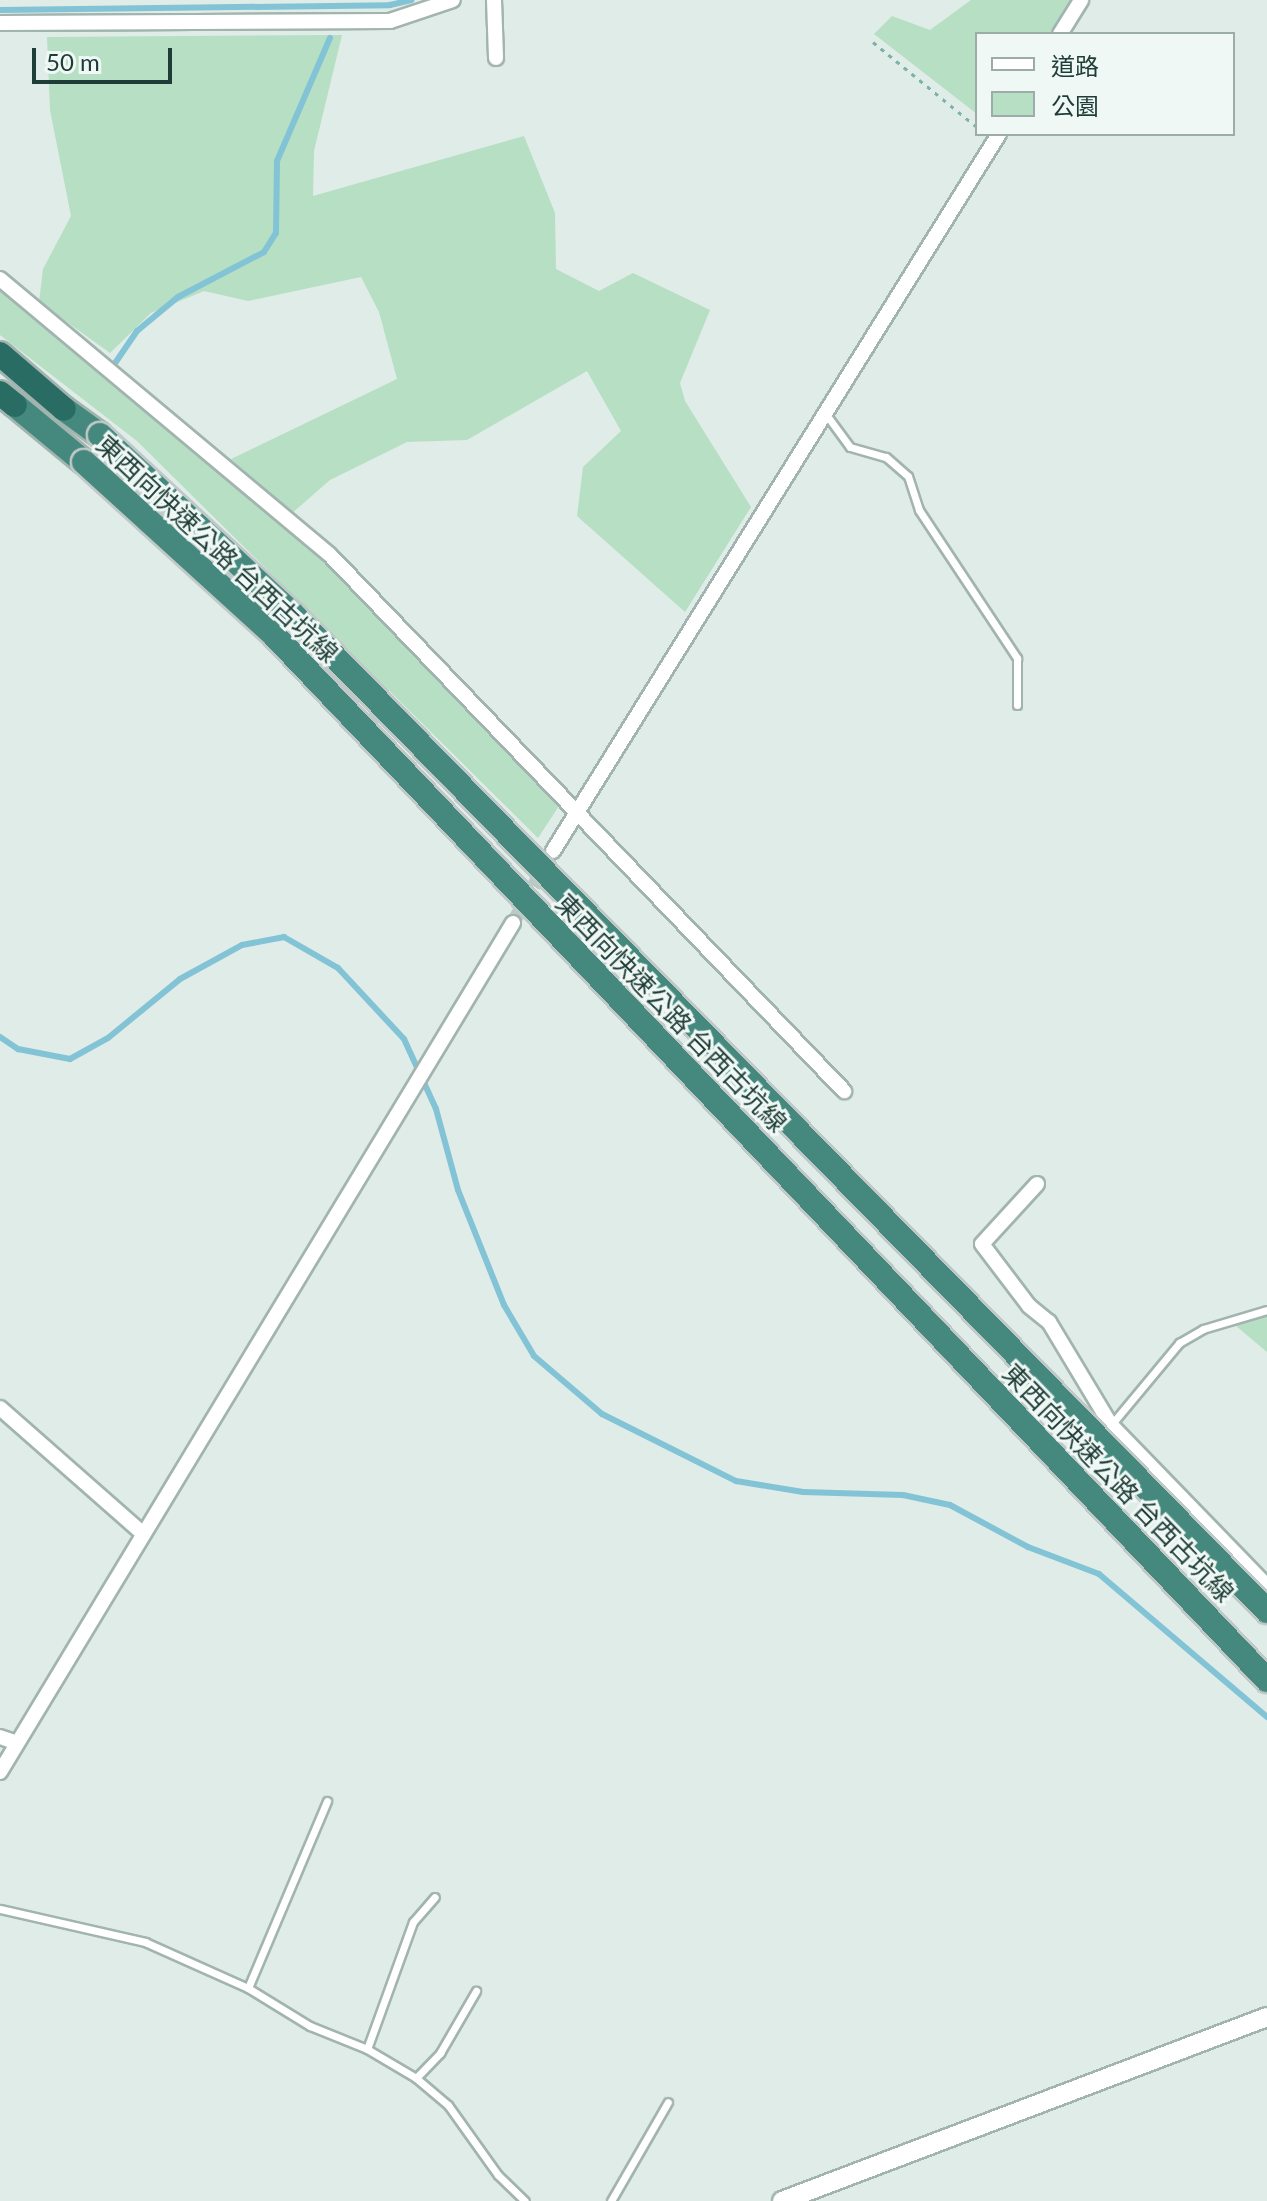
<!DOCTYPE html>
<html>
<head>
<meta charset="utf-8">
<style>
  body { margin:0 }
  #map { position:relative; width:1267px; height:2201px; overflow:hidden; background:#dfece7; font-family:Lato,"Noto Sans TC",sans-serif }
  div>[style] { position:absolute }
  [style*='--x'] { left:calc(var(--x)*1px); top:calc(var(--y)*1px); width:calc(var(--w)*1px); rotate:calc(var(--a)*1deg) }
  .green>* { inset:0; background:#b6dfc4 }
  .stream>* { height:6px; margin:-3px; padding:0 3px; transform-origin:3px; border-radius:3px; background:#83c3d6 }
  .minor-tunnel>* { height:14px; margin-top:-7px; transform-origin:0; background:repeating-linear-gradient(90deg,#b9c9c4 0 14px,transparent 0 21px) }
  .path>* { height:3px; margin-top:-1.5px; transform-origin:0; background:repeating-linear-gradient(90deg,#7db2a5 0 4px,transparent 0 10px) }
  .roads { filter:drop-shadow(2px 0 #a2b4af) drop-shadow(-2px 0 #a2b4af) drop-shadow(0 2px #a2b4af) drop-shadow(0 -2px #a2b4af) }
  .service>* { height:7px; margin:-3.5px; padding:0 3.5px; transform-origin:3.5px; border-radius:3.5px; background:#fff }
  .minor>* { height:14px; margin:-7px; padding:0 7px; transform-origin:7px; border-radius:7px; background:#fff }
  .tertiary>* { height:18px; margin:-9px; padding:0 9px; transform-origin:9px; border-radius:9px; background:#fff }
  .trunk>* { height:24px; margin:-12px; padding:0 12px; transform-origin:12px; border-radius:12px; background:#44887e }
  .motorway>* { height:24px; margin:-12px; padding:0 12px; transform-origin:12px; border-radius:12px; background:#296c63 }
  .bridges { filter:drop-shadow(2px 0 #c0c9c7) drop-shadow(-2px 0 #c0c9c7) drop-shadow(0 2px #c0c9c7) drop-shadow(0 -2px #c0c9c7) }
  .trunk-bridge>* { height:24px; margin:-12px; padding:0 12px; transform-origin:12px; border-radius:12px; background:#44887e }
  span { translate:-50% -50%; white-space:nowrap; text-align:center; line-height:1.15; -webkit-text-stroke:6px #f0f8f5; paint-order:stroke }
  .street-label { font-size:26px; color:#1f3d37 }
  .legend { position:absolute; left:975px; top:32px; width:260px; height:104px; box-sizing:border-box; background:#f0f8f5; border:2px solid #9cada9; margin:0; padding:10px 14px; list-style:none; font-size:24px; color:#1f3d37 }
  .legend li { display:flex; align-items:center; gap:16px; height:40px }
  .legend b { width:40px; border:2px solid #9cada9 }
  .scale { position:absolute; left:32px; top:48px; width:140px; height:36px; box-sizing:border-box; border:4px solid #1f3d37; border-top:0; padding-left:10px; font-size:24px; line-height:28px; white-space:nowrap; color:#1f3d37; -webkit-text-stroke:6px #f0f8f5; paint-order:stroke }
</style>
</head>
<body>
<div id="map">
  <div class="green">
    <i style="clip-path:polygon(971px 0,1070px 0,1049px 34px,977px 34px,977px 114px,874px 34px,892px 16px,930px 30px)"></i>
    <i style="clip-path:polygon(342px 35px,314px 151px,313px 196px,524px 136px,555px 213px,556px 269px,599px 291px,633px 273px,710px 310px,680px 383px,685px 401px,751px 507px,685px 612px,577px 516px,583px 467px,621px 431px,587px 371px,467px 440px,407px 442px,330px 480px,291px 514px,231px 459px,397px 379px,379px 312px,361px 277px,248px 301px,204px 291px,151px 313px,110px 353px,39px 302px,43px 269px,71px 216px,50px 110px,47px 37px)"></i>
    <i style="clip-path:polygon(0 287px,317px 555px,559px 806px,538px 838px,137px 441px,0 335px)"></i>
    <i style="clip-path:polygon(1267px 1305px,1267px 1352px,1229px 1320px)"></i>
  </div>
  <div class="stream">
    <i style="--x:0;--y:10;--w:390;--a:-0.7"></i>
    <i style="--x:390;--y:5;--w:22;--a:-13"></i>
    <i style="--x:111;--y:369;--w:46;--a:-55.6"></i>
    <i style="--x:137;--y:331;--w:53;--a:-39.7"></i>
    <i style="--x:178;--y:297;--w:97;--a:-27.6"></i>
    <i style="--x:264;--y:252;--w:22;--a:-58"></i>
    <i style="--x:276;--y:233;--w:72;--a:-89.2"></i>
    <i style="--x:277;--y:161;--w:134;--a:-66.7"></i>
    <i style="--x:0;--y:1037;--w:22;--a:34"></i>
    <i style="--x:18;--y:1049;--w:53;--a:10.9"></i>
    <i style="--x:70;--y:1059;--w:43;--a:-28.9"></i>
    <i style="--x:108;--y:1038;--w:93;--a:-39.3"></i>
    <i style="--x:180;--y:979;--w:71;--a:-28.7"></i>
    <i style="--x:242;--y:945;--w:43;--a:-10.8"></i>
    <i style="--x:284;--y:937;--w:62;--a:29.9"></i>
    <i style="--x:338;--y:968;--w:97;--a:47.1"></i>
    <i style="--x:404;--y:1039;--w:77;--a:65.4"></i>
    <i style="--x:436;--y:1109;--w:84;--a:74.8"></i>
    <i style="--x:458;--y:1190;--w:124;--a:68.2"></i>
    <i style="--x:504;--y:1305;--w:59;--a:59.5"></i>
    <i style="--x:534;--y:1356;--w:89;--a:40.5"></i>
    <i style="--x:602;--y:1414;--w:150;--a:26.6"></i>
    <i style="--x:736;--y:1481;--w:68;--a:9.3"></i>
    <i style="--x:803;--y:1492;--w:100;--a:1.7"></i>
    <i style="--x:903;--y:1495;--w:48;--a:12"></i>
    <i style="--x:950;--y:1505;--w:89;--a:28.3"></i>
    <i style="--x:1028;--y:1547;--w:76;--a:20.8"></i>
    <i style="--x:1099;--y:1574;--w:221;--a:40.4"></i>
  </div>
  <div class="minor-tunnel">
    <i style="--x:513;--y:923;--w:82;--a:-60.9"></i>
  </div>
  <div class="path">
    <i style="--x:873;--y:42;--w:134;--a:39.3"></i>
  </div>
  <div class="roads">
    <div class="service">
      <i style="--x:825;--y:413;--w:42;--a:53.7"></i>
      <i style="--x:850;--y:447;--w:37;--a:16"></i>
      <i style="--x:886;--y:457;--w:29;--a:41"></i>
      <i style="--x:908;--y:476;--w:36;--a:72"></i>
      <i style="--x:919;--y:510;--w:178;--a:56.5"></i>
      <i style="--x:1017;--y:658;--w:47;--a:90"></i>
      <i style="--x:1111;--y:1425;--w:107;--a:-50.3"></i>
      <i style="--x:1179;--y:1343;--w:28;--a:-30"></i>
      <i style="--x:1203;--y:1329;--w:67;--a:-16.5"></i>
      <i style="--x:0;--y:1909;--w:149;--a:12.8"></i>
      <i style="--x:145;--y:1942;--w:113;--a:24.1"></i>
      <i style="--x:248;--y:1988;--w:73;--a:31.5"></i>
      <i style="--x:310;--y:2026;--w:61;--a:22"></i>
      <i style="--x:367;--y:2049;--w:57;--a:30.6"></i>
      <i style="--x:416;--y:2078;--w:42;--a:40.2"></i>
      <i style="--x:448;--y:2105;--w:86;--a:54.5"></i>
      <i style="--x:498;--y:2175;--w:37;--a:44"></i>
      <i style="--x:248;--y:1988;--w:203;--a:-67.1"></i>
      <i style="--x:367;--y:2049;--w:135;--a:-70.1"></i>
      <i style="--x:413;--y:1922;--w:33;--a:-49"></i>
      <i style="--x:416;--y:2078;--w:35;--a:-46"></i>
      <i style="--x:440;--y:2053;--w:72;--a:-59.9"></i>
      <i style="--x:611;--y:2201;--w:114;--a:-60.1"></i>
    </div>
    <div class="minor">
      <i style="--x:494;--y:0;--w:58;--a:88"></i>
      <i style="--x:0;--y:23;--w:390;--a:-0.3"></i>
      <i style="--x:390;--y:21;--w:66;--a:-18.4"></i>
      <i style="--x:1060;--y:34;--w:40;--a:-58"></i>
      <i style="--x:0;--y:279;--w:430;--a:39.9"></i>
      <i style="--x:330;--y:555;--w:743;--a:46.2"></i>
      <i style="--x:553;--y:851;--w:844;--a:-58.12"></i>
      <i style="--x:1037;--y:1184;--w:81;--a:132.5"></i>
      <i style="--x:982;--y:1244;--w:78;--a:52.8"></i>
      <i style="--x:1029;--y:1306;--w:26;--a:39"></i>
      <i style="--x:1049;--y:1322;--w:120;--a:59"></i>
      <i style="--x:1111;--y:1425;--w:224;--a:45.9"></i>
      <i style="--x:0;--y:1408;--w:188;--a:41.3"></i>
      <i style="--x:0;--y:1737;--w:18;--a:19"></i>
      <i style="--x:0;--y:1772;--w:992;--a:-58.86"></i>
    </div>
    <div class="tertiary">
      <i style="--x:782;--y:2201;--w:519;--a:-20.78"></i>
    </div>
    <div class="trunk">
      <i style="--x:15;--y:405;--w:89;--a:39.6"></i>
      <i style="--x:64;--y:409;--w:44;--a:35.8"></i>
    </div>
    <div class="motorway">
      <i style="--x:0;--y:354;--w:84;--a:40.7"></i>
      <i style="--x:0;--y:393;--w:19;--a:39"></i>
    </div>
  </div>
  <div class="bridges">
    <div class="trunk-bridge">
      <i style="--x:100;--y:435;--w:266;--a:42.9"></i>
      <i style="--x:295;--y:616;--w:1391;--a:45.67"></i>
      <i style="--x:84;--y:462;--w:256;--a:42.3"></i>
      <i style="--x:273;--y:634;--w:1443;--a:46.46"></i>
    </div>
  </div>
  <div class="street-label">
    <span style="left:217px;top:549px;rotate:43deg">東西向快速公路 台西古坑線</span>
    <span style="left:671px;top:1013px;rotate:46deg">東西向快速公路 台西古坑線</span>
    <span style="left:1118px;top:1483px;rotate:46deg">東西向快速公路 台西古坑線</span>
  </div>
  <ul class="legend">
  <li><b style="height:10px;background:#fff"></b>道路</li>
  <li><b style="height:22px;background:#b6dfc4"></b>公園</li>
  </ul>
  <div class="scale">50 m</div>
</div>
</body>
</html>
